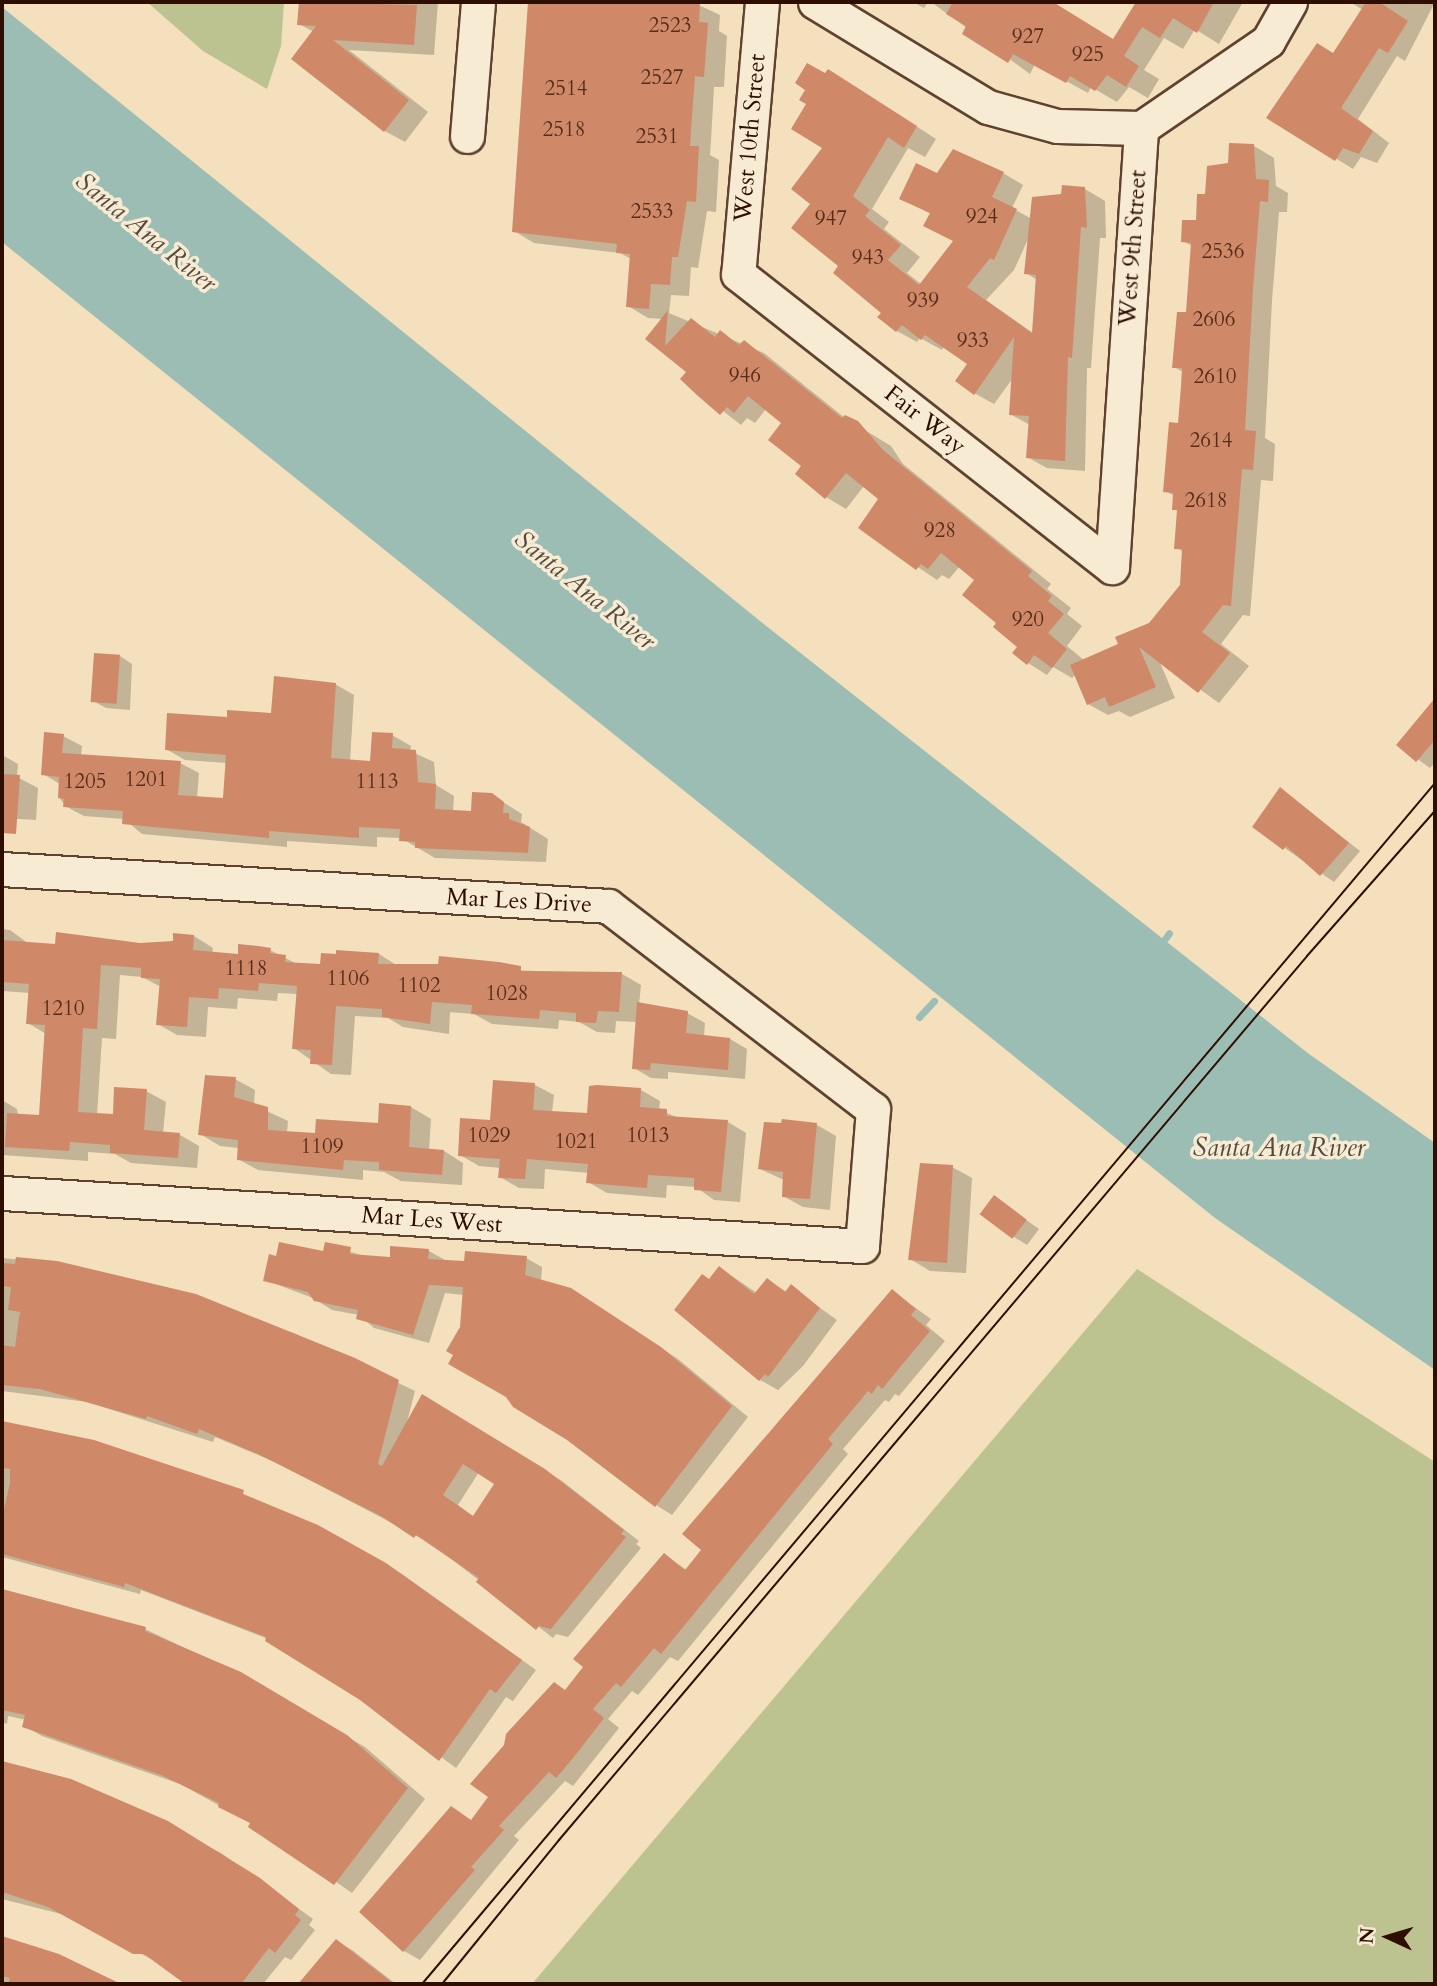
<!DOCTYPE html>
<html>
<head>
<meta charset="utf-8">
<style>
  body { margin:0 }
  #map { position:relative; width:1437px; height:1986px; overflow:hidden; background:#f4e0bd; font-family:Cardo,serif }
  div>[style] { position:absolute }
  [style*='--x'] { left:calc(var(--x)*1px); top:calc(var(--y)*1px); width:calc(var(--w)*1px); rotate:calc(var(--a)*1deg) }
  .green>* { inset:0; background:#bcc290 }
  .water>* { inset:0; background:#9cbdb4 }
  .shadow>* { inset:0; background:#0003 }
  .stream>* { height:7px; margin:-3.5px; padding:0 3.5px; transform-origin:3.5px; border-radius:3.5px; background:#9cbdb4 }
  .building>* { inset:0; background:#cf8969; transform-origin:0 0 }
  .roads { filter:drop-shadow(2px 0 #5f4230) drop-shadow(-2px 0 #5f4230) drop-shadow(0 2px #5f4230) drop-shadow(0 -2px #5f4230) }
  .minor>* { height:33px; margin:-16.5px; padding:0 16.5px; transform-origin:16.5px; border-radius:16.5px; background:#f8ebd4 }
  .tram>* { height:2px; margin:-1px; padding:0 1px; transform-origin:1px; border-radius:1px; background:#2d0e01 }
  span { translate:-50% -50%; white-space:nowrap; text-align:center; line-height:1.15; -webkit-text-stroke:7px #f8ebd4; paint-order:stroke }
  .number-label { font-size:21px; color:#562d1b }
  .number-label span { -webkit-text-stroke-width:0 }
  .street-label { font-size:24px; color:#2d0e01 }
  .water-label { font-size:26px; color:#544b40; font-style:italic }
  .frame { position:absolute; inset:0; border:4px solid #2d0e01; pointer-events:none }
  .north { position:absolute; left:1353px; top:1902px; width:70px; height:70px; -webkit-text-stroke:5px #f8ebd4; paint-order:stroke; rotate:274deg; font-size:19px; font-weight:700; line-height:28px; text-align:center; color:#2d0e01 }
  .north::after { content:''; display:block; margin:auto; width:24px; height:32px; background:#2d0e01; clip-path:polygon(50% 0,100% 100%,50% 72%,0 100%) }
</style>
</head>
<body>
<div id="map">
  <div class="green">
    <i style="clip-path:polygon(147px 2px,284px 2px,281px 46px,267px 89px,203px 51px)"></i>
    <i style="clip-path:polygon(1137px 1269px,1435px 1462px,1435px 1984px,532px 1984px)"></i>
  </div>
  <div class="water">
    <i style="clip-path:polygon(2px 7px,765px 625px,1309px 1054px,1435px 1143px,1435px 1370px,1215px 1218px,2px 242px)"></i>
  </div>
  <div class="shadow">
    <i style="clip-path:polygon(301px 2px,438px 2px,434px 55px,349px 50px,428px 112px,405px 142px,385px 131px,314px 32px,299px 24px)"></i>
    <i style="clip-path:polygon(530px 2px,692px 2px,720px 15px,719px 31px,727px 36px,724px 87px,714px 87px,711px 141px,710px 155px,719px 160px,716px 212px,707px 211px,698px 268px,691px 267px,689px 296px,671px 295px,669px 313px,764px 353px,845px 418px,891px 446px,903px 464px,1051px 584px,1047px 589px,1071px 608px,1067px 614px,1082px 626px,1067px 646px,1085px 661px,1120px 645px,1150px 625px,1181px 585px,1184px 552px,1176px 548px,1178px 511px,1174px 509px,1175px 496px,1165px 491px,1179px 425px,1183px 372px,1174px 367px,1187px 314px,1192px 246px,1183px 241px,1230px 164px,1254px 146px,1274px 158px,1276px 186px,1288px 193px,1287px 212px,1279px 212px,1272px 301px,1265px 438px,1275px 444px,1273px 481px,1261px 480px,1250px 616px,1243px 615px,1221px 644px,1249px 666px,1219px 703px,1159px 660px,1175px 698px,1130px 717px,1119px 711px,1108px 715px,1088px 704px,1076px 674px,1072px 678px,1053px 667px,1047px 675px,1028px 663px,976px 580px,960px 566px,949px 579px,942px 575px,937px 580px,860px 528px,880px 499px,864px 486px,846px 509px,826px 497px,804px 466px,784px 423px,766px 409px,755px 423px,747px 418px,741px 425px,682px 379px,688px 372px,647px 339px,663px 319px,648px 318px,628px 306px,631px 259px,620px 253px,534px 243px,514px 231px)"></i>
    <i style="clip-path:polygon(913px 2px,928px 2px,924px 8px)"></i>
    <i style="clip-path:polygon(931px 2px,1051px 2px,1114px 41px,1138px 2px,1243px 2px,1219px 44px,1195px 29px,1183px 49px,1164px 38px,1144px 70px,1159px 79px,1148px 98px,1129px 87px,1117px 102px,1091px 87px,1088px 93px,1035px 64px,1030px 74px)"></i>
    <i style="clip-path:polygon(1350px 2px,1435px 2px,1405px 61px,1397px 56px,1358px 119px,1389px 143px,1377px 163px,1361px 157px,1353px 169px,1269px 117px,1334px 55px,1363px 10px)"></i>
    <i style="clip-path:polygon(evenodd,826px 75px,848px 82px,936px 139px,925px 157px,908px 148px,872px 209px,889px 222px,884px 229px,920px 257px,907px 273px,921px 284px,955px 242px,931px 214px,901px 198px,938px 175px,1003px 173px,1023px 185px,1012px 208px,1032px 219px,1063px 196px,1085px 189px,1105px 201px,1106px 238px,1100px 238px,1091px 368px,1087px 368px,1085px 471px,1047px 468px,1027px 457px,1030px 425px,1010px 414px,1013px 378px,994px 404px,974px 393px,969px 364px,944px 346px,942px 350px,920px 338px,917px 342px,897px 331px,841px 266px,812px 204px,825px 148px,826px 75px,1029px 237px,1026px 273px,1037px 280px,1033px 333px,986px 300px,1014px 270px,1029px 237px)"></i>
    <i style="clip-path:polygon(120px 656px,132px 664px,130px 710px,106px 708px,93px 701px)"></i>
    <i style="clip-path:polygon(335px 684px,354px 695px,350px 761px,372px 763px,392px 735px,411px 746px,410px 751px,434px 762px,436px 785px,454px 796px,453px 812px,472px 813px,492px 795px,522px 814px,521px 822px,548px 839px,546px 862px,435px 858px,401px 838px,377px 837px,377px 847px,287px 841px,287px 847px,142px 834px,124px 819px,84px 816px,65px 806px,59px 797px,60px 784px,43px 774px,63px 736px,82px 746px,81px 756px,180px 763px,199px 773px,197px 798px,225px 800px,227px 763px,185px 760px,166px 749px,229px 719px,273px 715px)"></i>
    <i style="clip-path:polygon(1428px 709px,1435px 713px,1435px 762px,1430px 768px,1398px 745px)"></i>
    <i style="clip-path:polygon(2px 755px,18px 764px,17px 777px,38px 788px,36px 820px,2px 818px)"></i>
    <i style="clip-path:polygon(1281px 789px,1360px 851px,1334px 882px,1254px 827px)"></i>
    <i style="clip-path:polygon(2px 929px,10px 930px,29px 944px,140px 945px,174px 943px,194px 936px,213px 948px,212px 954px,239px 956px,270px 950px,299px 965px,322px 966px,379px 954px,398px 966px,622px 974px,641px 985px,639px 1005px,687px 1013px,705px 1023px,704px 1036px,730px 1039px,747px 1049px,745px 1079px,668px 1072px,668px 1079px,651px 1078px,634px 1068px,637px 1022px,616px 1021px,615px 1033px,597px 1032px,579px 1022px,559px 1020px,558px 1029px,492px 1024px,474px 1014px,450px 1012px,449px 1034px,403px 1027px,388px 1018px,355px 1016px,351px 1075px,331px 1074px,294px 1048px,298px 994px,278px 993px,277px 1001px,238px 998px,237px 1009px,208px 1007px,206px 1037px,177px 1035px,158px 1024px,161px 987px,142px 977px,120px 975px,116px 1039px,102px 1038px,97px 1115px,114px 1116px,146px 1091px,166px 1102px,163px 1133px,180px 1135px,199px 1146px,197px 1168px,131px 1163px,115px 1154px,88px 1152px,88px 1161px,2px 1155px,2px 1100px,17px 1109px,18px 1115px,41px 1117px,46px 1034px,28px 1023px,30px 993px,2px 991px)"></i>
    <i style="clip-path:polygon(235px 1079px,255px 1090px,254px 1105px,288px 1121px,287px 1133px,316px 1135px,379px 1125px,411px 1107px,431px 1119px,429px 1150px,444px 1151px,463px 1163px,462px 1185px,401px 1181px,384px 1172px,363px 1170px,363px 1180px,258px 1170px,238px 1159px,239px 1148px,220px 1146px,200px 1134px)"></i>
    <i style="clip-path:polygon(535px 1085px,554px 1095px,552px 1113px,589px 1115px,597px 1087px,641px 1090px,660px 1101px,659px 1110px,682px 1119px,728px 1122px,746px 1133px,740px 1202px,714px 1200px,696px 1187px,667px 1185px,666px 1198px,607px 1193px,588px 1182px,589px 1173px,545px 1169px,544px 1189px,519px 1188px,500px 1177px,501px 1168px,479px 1166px,460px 1155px)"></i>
    <i style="clip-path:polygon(817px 1125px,836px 1136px,830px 1210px,803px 1207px,783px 1196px,784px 1180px,760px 1169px)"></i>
    <i style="clip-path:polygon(952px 1167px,972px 1178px,966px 1273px,930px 1271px,910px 1259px)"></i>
    <i style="clip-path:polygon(994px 1197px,1039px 1229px,1027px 1245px,1014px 1237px)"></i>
    <i style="clip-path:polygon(326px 1244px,364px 1256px,391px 1258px,429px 1251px,445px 1260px,466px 1263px,526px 1258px,542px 1267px,541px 1282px,588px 1300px,678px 1359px,748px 1417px,672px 1515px,656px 1505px,464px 1295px,445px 1293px,429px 1343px,374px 1328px,359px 1315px,332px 1310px,313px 1298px,265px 1280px,277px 1258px,325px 1253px)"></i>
    <i style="clip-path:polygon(evenodd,2px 1258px,56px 1263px,173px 1290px,296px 1334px,415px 1391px,407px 1422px,439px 1406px,562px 1481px,639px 1541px,636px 1544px,641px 1548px,568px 1637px,556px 1634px,553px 1638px,432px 1544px,277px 1463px,215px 1437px,213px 1442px,87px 1402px,2px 1391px,2px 1258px,479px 1472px,496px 1484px,474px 1517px,458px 1505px,479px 1472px)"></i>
    <i style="clip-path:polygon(720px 1268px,757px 1293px,768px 1280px,787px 1292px,791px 1287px,837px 1320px,803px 1366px,778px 1390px,760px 1380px,710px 1281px)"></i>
    <i style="clip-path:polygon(892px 1291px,931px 1319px,926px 1325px,945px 1341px,899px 1396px,895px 1394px,889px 1402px,885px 1400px,843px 1449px,848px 1454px,678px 1661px,670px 1657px,638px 1695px,632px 1691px,608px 1719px,619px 1728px,573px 1786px,565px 1781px,514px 1836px,519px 1840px,420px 1960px,404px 1951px,472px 1822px,665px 1556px,687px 1570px)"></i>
    <i style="clip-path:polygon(2px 1425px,45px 1430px,199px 1475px,317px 1526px,402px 1574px,536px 1670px,513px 1701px,506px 1697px,456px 1768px,361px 1698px,268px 1639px,141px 1590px,140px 1594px,2px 1557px)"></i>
    <i style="clip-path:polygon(2px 1591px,145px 1629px,240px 1674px,365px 1747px,425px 1799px,352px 1893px,251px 1823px,180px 1784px,42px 1736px,24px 1726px,26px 1720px,8px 1716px,7px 1724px,2px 1722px)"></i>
    <i style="clip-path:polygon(12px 1765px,117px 1800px,221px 1853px,313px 1919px,309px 1925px,315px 1930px,291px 1960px,285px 1957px,263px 1984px,188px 1984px,157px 1962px,65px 1915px,2px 1899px,2px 1799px)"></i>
    <i style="clip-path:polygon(2px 1938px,59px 1955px,114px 1984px,2px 1984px)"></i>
    <i style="clip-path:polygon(337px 1941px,352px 1950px,396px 1984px,300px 1984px)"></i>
  </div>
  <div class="stream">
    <i style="--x:1159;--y:947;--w:17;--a:-54"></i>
    <i style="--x:919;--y:1017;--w:22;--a:-47"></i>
  </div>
  <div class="building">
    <i style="clip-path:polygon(299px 2px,417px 5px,414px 45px,333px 40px,409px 100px,384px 132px,291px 59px,316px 26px,297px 25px)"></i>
    <i style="clip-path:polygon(528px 2px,700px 2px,699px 22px,708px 23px,704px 77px,695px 76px,691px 129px,690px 146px,699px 146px,696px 202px,687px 201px,678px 257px,672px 257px,670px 285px,651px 284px,649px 309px,626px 307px,630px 254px,616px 253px,617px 244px,512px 232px)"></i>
    <i style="clip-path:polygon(953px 2px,1053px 2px,1113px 39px,1136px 2px,1214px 2px,1197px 33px,1173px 18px,1160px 38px,1142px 27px,1124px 56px,1139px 66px,1126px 87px,1107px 75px,1095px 91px,1070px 76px,1066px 83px,1013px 54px,1008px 63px,962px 34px,966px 26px,946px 14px)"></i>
    <i style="clip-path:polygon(1366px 2px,1379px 2px,1408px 21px,1388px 53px,1379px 48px,1341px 108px,1373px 131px,1359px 154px,1343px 148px,1335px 161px,1266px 118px,1317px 43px,1333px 53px)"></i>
    <i style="clip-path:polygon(807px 63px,825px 73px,828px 69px,917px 126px,904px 148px,888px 137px,853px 196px,870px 210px,865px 216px,901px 245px,888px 260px,919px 285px,953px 241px,923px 226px,930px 213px,899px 199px,916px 163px,937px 173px,953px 149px,1004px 172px,992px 197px,1017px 209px,994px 260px,990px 258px,967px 287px,1032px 333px,1036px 275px,1024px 274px,1032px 197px,1061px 194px,1062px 185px,1085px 187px,1087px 228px,1081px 227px,1072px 358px,1068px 357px,1065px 461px,1026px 458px,1029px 416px,1009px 415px,1014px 337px,974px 395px,955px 381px,967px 364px,925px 335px,921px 340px,902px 325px,896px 332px,877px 317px,881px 313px,833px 273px,838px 266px,791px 228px,810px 204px,791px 189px,822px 148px,791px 129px,806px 104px,799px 100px,805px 90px,795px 83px)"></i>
    <i style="clip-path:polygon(1229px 143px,1254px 144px,1256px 179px,1269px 180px,1268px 202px,1260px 201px,1253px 289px,1245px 430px,1256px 431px,1253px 470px,1242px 469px,1231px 606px,1223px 605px,1202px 632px,1230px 653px,1198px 693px,1139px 647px,1156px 687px,1109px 707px,1105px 697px,1087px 705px,1070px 665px,1118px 644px,1115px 637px,1149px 623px,1180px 585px,1182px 549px,1174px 549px,1177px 510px,1172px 510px,1173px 493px,1163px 492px,1169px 422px,1178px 423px,1181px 386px,1182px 368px,1172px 368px,1177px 312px,1186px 312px,1191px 243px,1181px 242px,1182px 220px,1196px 220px,1197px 194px,1205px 194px,1207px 166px,1228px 163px)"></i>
    <i style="clip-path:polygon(668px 310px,665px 346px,691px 318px,715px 337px,720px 330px,739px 345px,744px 340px,842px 418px,845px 415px,858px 421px,883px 450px,1032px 571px,1028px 576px,1052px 596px,1048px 601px,1064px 614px,1048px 633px,1067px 649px,1052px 668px,1034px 655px,1027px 665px,1012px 653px,1017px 647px,993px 627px,996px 623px,962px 595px,974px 580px,941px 553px,928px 569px,921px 564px,916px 570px,858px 528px,878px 499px,846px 473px,825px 499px,795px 474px,801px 466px,768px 440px,781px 423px,748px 396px,734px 413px,727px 407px,720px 415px,698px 396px,680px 379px,686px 372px,645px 339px)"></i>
    <i style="left:94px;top:653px;width:26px;height:49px;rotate:4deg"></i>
    <i style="clip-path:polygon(274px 676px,336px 683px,331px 758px,370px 761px,372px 732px,393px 733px,392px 748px,416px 750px,418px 782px,436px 784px,435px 809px,471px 811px,472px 792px,492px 793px,504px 802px,503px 813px,509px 813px,509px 819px,530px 827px,528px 853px,415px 848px,415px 842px,399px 841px,400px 829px,359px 827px,359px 838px,269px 831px,269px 838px,122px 824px,123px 811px,63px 807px,64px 799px,58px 798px,59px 777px,41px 775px,44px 732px,64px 734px,62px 753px,181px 761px,178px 795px,223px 798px,226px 755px,165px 750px,167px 713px,227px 717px,227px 710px,271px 713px)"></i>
    <i style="clip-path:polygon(1435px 698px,1435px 740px,1416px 762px,1396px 745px)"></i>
    <i style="clip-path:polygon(2px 774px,20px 775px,16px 834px,2px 833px)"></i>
    <i style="clip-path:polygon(1280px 787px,1349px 843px,1320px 876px,1286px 846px,1283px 850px,1252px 827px)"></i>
    <i style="clip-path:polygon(56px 932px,140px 943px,173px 941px,173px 933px,194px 935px,193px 950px,238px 954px,238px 944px,258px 946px,271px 948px,270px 953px,286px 955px,285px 962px,320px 964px,321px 953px,336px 954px,336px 950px,379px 953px,378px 964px,438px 964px,439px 956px,499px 962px,521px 966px,521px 971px,622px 972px,619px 1012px,598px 1011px,596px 1023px,576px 1022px,576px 1013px,540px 1010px,539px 1019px,471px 1014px,472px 1005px,432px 1002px,430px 1024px,382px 1017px,382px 1009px,336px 1006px,332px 1065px,310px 1064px,311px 1050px,292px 1049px,297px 986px,259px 983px,258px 991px,219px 988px,218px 999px,189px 997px,187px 1027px,156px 1025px,160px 979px,141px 978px,141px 968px,101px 965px,97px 1029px,83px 1028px,78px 1112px,113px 1114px,114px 1087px,147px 1089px,144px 1130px,180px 1133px,178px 1158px,110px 1153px,110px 1145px,70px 1142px,69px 1151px,5px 1147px,7px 1113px,39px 1115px,45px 1025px,26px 1024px,29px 984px,2px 982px,2px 940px,55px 944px)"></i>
    <i style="clip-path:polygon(637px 1002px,688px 1011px,686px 1033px,730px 1038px,728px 1070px,651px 1063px,650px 1070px,632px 1069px)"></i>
    <i style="clip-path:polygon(205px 1075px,236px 1077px,234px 1097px,268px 1107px,268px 1130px,315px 1133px,316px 1119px,378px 1123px,379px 1103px,411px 1106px,409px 1147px,444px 1150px,442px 1175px,379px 1170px,379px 1162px,344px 1160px,343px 1170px,237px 1160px,238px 1140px,198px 1135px)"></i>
    <i style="clip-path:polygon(493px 1080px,535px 1083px,533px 1110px,587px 1113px,589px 1086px,597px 1085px,641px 1088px,640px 1107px,667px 1109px,667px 1116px,728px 1120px,721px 1192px,694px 1190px,694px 1178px,648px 1175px,647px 1188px,586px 1183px,588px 1164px,527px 1159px,525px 1179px,498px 1178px,500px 1159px,458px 1156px,460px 1118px,490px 1120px)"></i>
    <i style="clip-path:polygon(782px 1119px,817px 1123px,810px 1199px,782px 1197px,783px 1172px,758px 1169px,764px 1122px,781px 1123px)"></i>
    <i style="clip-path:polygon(920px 1163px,953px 1165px,947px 1263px,908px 1260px)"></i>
    <i style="left:994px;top:1195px;width:41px;height:24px;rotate:37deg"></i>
    <i style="clip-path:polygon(279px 1242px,323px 1251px,325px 1242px,351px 1247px,350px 1254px,390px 1257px,390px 1246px,429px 1249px,428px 1259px,464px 1261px,465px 1251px,527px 1256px,525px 1275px,571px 1288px,661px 1347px,732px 1406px,655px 1507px,567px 1440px,513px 1407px,506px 1397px,448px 1364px,453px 1355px,446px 1351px,460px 1327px,463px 1287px,429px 1285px,413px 1335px,356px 1319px,358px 1310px,314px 1301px,308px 1292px,263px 1281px,269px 1254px,276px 1256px)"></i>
    <i style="clip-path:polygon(evenodd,16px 1257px,57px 1261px,196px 1294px,355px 1358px,399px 1380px,378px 1464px,382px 1466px,422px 1394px,545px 1469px,624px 1530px,621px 1534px,626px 1537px,551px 1629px,539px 1626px,536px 1630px,476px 1582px,479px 1578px,416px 1535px,414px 1538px,381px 1516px,258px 1454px,199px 1429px,197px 1434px,147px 1416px,146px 1419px,40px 1389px,2px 1385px,2px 1345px,15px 1347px,20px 1312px,8px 1310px,11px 1287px,2px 1286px,2px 1263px,15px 1264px,16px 1257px,463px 1464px,494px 1484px,473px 1516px,443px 1495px,463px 1464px)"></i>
    <i style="clip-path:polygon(719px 1266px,754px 1294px,767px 1278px,785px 1292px,791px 1284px,820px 1308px,768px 1377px,765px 1374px,759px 1381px,674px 1310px,702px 1274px,709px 1279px)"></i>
    <i style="clip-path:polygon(892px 1289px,916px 1309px,911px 1315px,930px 1331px,882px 1389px,878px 1385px,872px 1394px,868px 1391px,828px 1439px,833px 1444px,661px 1654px,654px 1648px,621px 1687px,616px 1683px,593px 1709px,604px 1718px,574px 1757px,556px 1778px,549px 1772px,499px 1826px,504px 1830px,471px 1867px,475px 1870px,403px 1952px,359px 1912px,451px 1806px,471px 1820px,488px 1797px,470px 1784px,504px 1745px,506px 1734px,554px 1682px,565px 1690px,583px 1667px,573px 1659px,664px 1553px,685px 1570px,701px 1550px,682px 1534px)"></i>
    <i style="clip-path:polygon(2px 1421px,94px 1440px,244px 1490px,243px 1494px,318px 1525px,386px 1563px,522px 1660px,496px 1693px,490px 1689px,439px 1761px,360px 1700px,265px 1641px,266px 1637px,125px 1583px,124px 1587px,2px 1554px,2px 1518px,10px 1483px,10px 1469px,2px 1468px)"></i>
    <i style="clip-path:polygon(2px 1589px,146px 1627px,145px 1631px,241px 1672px,347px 1735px,408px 1788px,334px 1885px,248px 1827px,250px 1823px,218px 1807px,219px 1803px,161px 1775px,22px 1727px,25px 1715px,2px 1710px)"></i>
    <i style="clip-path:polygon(2px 1761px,71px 1779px,168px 1821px,260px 1878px,299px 1909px,295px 1915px,301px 1920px,275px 1953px,269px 1948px,241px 1984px,185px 1984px,144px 1954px,133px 1954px,48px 1907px,2px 1892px)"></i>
    <i style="clip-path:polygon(2px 1936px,59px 1954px,121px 1984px,8px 1984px,10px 1978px,2px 1976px)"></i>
    <i style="clip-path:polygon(336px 1939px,394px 1984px,298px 1984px)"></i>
  </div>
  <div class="roads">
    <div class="minor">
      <i style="--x:762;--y:2;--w:273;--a:95"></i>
      <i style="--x:738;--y:274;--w:475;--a:38.1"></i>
      <i style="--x:815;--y:2;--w:202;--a:31.3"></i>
      <i style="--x:988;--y:107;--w:72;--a:15.4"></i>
      <i style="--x:1057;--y:126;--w:84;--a:1.4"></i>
      <i style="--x:467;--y:136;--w:134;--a:-85.3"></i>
      <i style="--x:1112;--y:567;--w:440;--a:-86.2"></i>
      <i style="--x:1141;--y:128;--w:154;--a:-34.4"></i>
      <i style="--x:1268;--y:41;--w:45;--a:-60.6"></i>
      <i style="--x:2;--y:869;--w:607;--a:3.49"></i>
      <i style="--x:608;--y:906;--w:334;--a:37.5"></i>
      <i style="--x:873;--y:1109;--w:137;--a:94.6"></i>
      <i style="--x:862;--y:1246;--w:862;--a:-176.47"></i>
    </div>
  </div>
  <div class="tram">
    <i style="--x:422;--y:1984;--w:1571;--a:-49.85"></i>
    <i style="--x:442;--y:1984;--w:186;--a:-50.9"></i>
    <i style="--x:559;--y:1840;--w:1158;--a:-49.76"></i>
    <i style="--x:1307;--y:956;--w:193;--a:-48.6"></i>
  </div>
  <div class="number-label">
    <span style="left:670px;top:26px">2523</span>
    <span style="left:1028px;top:37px">927</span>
    <span style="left:1088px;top:55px">925</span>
    <span style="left:662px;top:78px">2527</span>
    <span style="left:566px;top:89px">2514</span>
    <span style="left:564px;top:130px">2518</span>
    <span style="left:657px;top:137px">2531</span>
    <span style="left:652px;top:212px">2533</span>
    <span style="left:982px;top:217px">924</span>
    <span style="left:831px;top:219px">947</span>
    <span style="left:1223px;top:252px">2536</span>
    <span style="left:868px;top:258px">943</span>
    <span style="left:923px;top:301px">939</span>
    <span style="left:1214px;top:320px">2606</span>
    <span style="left:973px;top:341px">933</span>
    <span style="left:745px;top:376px">946</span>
    <span style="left:1215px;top:377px">2610</span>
    <span style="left:1211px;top:441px">2614</span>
    <span style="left:1206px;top:501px">2618</span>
    <span style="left:940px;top:531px">928</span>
    <span style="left:1028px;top:620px">920</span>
    <span style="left:146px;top:780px">1201</span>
    <span style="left:85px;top:782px">1205</span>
    <span style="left:377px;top:782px">1113</span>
    <span style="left:246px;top:969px">1118</span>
    <span style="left:348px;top:979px">1106</span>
    <span style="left:419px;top:986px">1102</span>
    <span style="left:507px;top:994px">1028</span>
    <span style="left:63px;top:1009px">1210</span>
    <span style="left:489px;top:1136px">1029</span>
    <span style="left:648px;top:1136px">1013</span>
    <span style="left:576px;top:1142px">1021</span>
    <span style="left:322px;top:1147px">1109</span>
  </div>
  <div class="street-label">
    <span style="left:750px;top:138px;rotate:-85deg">West 10th Street</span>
    <span style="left:1133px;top:248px;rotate:-86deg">West 9th Street</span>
    <span style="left:925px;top:420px;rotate:38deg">Fair Way</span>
    <span style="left:519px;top:901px;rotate:3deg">Mar Les Drive</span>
    <span style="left:432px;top:1220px;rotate:4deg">Mar Les West</span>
  </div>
  <div class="water-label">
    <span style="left:146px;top:232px;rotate:39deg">Santa Ana River</span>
    <span style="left:585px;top:590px;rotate:39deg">Santa Ana River</span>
    <span style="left:1279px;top:1148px">Santa Ana River</span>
  </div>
  <div class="frame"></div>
  <div class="north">N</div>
</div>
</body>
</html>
